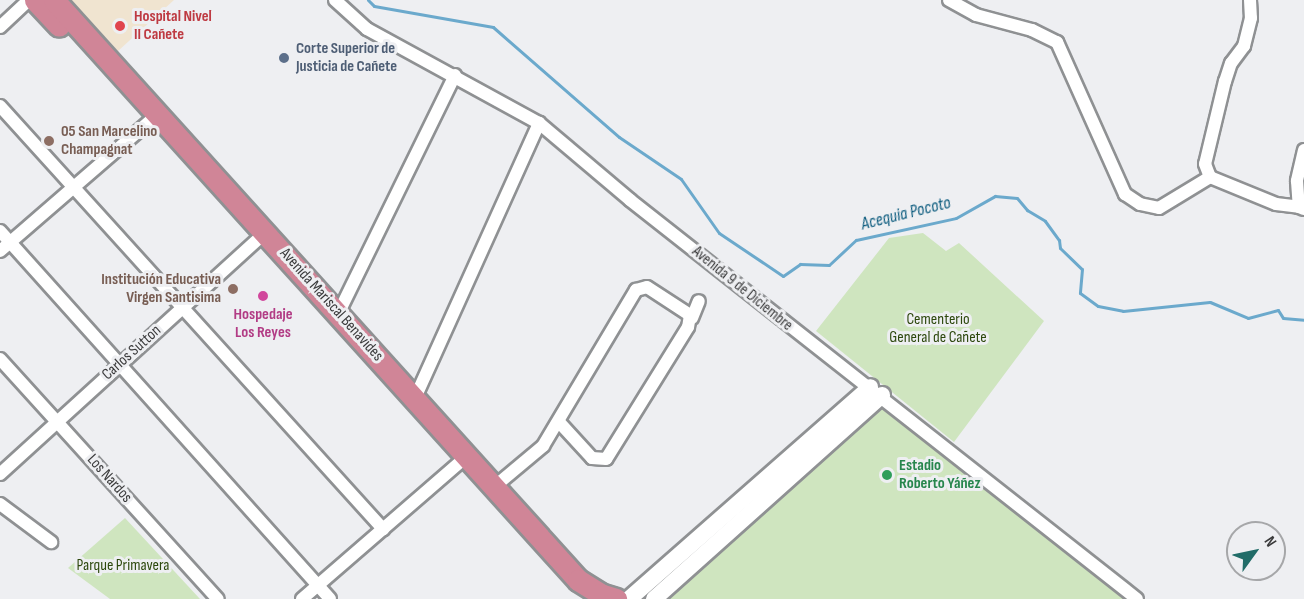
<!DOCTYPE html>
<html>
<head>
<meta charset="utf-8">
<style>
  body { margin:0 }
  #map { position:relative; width:1304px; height:599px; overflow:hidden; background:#eeeff2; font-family:"Sofia Sans Condensed",sans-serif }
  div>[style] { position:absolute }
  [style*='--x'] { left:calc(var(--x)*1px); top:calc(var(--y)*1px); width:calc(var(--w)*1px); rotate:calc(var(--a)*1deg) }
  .medical>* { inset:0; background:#f0e4d0 }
  .green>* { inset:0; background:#cfe5bf }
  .stream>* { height:3px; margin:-1.5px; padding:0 1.5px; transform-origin:1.5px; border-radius:1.5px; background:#6ba9cc }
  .roads { filter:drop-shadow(2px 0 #8f9193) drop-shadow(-2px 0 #8f9193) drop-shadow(0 2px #8f9193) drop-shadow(0 -2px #8f9193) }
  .street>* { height:12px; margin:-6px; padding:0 6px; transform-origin:6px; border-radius:6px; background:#fff }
  .secondary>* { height:16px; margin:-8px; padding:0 8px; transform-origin:8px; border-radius:8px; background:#fff }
  .highway>* { height:21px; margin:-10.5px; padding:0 10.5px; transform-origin:10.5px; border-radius:10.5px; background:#d08597 }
  .dots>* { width:16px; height:16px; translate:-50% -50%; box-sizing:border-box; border:3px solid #eeeff2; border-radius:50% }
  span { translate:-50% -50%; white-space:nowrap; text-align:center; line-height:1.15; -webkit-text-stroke:6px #eeeff2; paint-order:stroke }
  .health-label { font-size:16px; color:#be3a42; font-weight:700 }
  .left { translate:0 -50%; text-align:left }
  .service-label { font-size:16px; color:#4e5e75; font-weight:700 }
  .education-label { font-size:16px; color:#785e54; font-weight:700 }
  .right { translate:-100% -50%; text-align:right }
  .street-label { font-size:16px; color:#3a3a3b }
  .hotel-label { font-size:16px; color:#b23c85; font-weight:700 }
  .park-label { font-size:16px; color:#2d480d }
  .leisure-label { font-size:16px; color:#27864d; font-weight:700 }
  .water-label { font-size:18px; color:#0a5a7d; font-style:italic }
  .north { position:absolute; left:1226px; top:521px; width:60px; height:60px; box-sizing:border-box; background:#eeeff2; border:2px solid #a6a7a9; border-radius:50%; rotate:57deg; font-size:16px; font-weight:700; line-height:24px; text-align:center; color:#3a3a3b }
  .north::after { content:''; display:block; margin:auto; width:21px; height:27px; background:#216c68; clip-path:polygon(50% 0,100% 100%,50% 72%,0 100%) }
</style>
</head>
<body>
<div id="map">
  <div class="medical">
    <i style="clip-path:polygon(71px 0,174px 0,118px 51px)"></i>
  </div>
  <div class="green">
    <i style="clip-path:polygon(923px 233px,946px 251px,959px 243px,1044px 321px,954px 442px,816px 331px,889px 238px)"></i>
    <i style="clip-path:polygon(882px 405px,1057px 545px,1124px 599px,668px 599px)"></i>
    <i style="clip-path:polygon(125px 518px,200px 599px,110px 599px,68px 568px)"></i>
  </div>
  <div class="stream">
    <i style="--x:368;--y:0;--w:8;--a:45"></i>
    <i style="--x:374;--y:6;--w:121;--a:10"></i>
    <i style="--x:493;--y:27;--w:167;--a:41.1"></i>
    <i style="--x:619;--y:137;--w:75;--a:34.1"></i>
    <i style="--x:681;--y:179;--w:66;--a:54.9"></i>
    <i style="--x:719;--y:233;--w:77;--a:33.9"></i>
    <i style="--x:783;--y:276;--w:21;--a:-35"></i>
    <i style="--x:800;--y:264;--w:29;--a:2"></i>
    <i style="--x:829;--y:265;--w:37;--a:-43"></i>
    <i style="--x:856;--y:240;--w:102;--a:-12.4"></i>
    <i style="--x:956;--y:218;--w:45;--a:-29.4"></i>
    <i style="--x:995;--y:196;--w:22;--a:5"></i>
    <i style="--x:1017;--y:198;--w:16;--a:50"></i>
    <i style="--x:1027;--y:210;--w:21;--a:31"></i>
    <i style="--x:1045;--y:221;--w:24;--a:54"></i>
    <i style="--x:1059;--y:240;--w:8;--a:83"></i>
    <i style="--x:1060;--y:248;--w:30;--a:44"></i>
    <i style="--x:1082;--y:269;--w:24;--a:95"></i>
    <i style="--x:1080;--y:293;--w:22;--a:36"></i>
    <i style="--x:1098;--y:306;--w:25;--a:11"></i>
    <i style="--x:1123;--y:311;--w:87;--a:-5.9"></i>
    <i style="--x:1210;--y:302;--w:41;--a:22.8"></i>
    <i style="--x:1248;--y:318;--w:31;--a:-15"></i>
    <i style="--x:1278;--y:310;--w:9;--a:58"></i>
    <i style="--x:1283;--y:318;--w:21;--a:5"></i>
  </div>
  <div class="roads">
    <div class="street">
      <i style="--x:335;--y:0;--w:43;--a:42.2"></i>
      <i style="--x:367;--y:29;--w:196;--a:28.7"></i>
      <i style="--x:539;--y:123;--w:119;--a:40.2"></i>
      <i style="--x:630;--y:200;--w:645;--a:38.2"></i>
      <i style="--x:949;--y:0;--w:31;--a:29"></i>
      <i style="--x:976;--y:15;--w:58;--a:15"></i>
      <i style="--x:1032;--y:30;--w:28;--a:26"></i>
      <i style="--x:1057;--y:42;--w:167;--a:65.9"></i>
      <i style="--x:1125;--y:194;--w:18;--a:34"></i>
      <i style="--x:1140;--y:204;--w:19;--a:12"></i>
      <i style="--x:1159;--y:208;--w:60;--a:-31.3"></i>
      <i style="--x:1250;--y:0;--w:18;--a:87"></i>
      <i style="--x:1251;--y:18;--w:29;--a:104"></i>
      <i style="--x:1244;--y:46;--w:21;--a:127"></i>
      <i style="--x:1231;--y:63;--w:19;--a:108"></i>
      <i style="--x:1225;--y:81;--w:85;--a:103.5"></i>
      <i style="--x:1205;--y:164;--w:14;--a:69"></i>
      <i style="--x:1210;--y:177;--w:71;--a:22.2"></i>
      <i style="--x:1276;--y:204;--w:23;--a:7"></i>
      <i style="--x:0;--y:27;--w:40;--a:-43"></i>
      <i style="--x:0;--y:106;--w:571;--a:47.84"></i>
      <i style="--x:1304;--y:150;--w:32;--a:103"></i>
      <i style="--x:1297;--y:181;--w:26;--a:86"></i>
      <i style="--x:1299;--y:207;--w:5;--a:22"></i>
      <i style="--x:0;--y:231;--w:494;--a:48.1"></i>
      <i style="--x:0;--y:251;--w:209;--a:-40.9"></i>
      <i style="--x:338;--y:314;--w:266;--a:-63.9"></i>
      <i style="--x:692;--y:318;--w:18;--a:-68"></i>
      <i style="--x:0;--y:359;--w:324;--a:47.8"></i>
      <i style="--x:415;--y:398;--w:302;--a:-65.7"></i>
      <i style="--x:0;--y:474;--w:358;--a:-42.3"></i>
      <i style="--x:494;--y:487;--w:64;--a:-39.9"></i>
      <i style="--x:543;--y:446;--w:182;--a:-59.2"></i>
      <i style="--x:636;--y:290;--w:11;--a:-15"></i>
      <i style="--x:647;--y:287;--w:51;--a:33.1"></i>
      <i style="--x:690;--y:315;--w:12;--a:99"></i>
      <i style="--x:688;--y:327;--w:155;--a:121.8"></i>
      <i style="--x:606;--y:459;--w:14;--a:-176"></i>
      <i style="--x:592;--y:458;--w:49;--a:-132.5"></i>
      <i style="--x:0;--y:504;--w:64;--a:36.7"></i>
      <i style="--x:302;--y:599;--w:218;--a:-40.9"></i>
    </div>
    <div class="secondary">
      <i style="--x:629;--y:599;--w:321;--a:-41.3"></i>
      <i style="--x:654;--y:599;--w:306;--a:-41.8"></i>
    </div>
    <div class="highway">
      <i style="--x:35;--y:0;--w:35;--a:47"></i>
      <i style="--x:54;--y:0;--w:782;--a:47.9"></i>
      <i style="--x:578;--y:580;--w:26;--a:32"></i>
      <i style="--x:600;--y:594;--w:17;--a:17"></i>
    </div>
  </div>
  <div class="dots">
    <i style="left:120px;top:26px;background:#e0444e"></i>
    <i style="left:284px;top:58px;background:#5c6f8a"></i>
    <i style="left:49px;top:141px;background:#8d6e63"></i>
    <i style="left:233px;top:289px;background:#8d6e63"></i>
    <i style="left:263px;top:296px;background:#d1479c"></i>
    <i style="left:887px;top:475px;background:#2e9e5b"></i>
  </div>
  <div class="health-label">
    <span class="left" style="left:134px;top:26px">Hospital Nivel<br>II Cañete</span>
  </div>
  <div class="service-label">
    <span class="left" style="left:296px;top:58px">Corte Superior de<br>Justicia de Cañete</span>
  </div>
  <div class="education-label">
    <span class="left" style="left:61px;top:141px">05 San Marcelino<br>Champagnat</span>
    <span class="right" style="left:221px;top:289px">Institución Educativa<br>Virgen Santisima</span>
  </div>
  <div class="street-label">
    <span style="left:742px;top:289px;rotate:39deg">Avenida 9 de Diciembre</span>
    <span style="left:331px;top:305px;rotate:48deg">Avenida Mariscal Benavides</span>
    <span style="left:132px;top:353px;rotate:-42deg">Carlos Sutton</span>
    <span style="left:109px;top:479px;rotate:48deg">Los Nardos</span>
  </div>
  <div class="hotel-label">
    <span style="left:263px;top:324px">Hospedaje<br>Los Reyes</span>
  </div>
  <div class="park-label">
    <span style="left:938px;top:329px">Cementerio<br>General de Cañete</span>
    <span style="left:123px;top:566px">Parque Primavera</span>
  </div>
  <div class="leisure-label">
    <span class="left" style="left:899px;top:475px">Estadio<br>Roberto Yáñez</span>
  </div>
  <div class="water-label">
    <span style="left:906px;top:214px;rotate:-14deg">Acequia Pocoto</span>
  </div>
  <div class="north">N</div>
</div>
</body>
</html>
